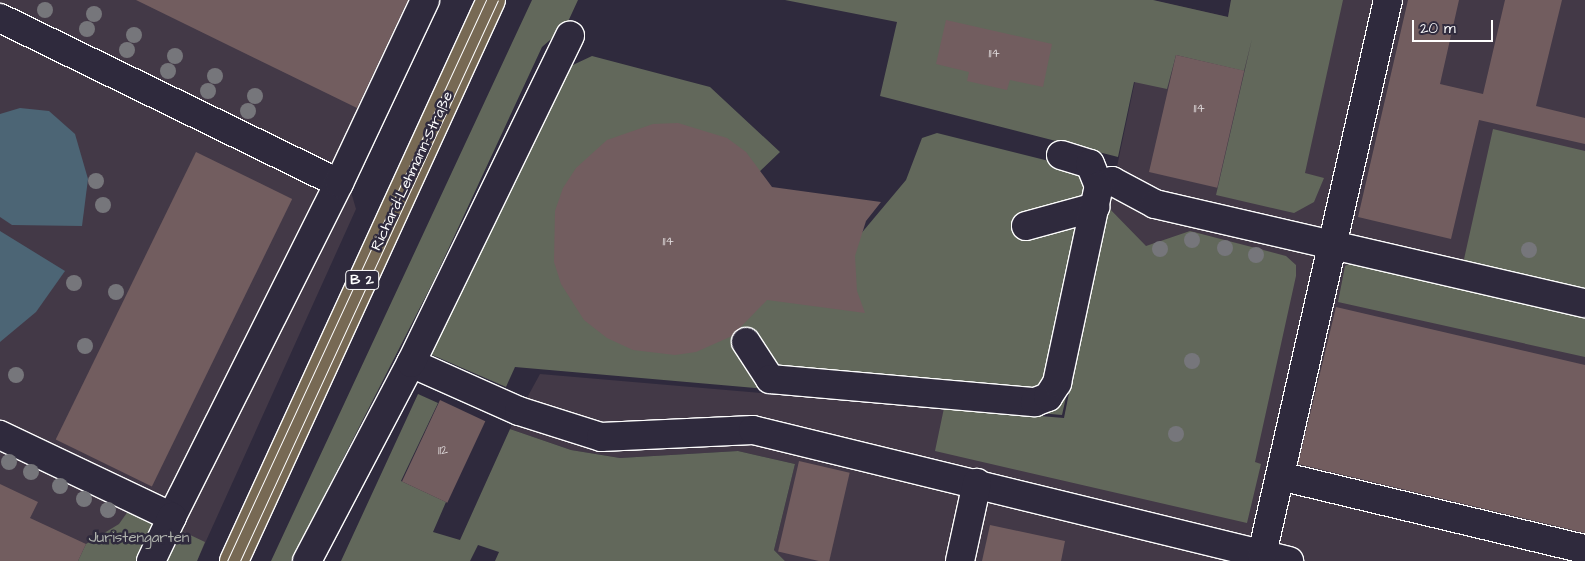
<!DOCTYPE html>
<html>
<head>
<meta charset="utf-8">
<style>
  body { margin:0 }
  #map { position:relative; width:1585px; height:561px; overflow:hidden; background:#2f2a3d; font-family:"Architects Daughter",sans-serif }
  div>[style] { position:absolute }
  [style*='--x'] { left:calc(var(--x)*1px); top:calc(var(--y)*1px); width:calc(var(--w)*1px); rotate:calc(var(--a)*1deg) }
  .built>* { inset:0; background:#433947 }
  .green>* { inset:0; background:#62685b }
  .water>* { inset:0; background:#4c6575 }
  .building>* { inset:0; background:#725d5f; transform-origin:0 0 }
  .roads { filter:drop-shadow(1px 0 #fff) drop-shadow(-1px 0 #fff) drop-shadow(0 1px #fff) drop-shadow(0 -1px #fff) }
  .minor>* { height:28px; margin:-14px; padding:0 14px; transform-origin:14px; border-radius:14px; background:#2f2a3d }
  .major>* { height:28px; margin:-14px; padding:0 14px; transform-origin:14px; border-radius:14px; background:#776954 }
  .tram>* { height:1px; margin:-0.5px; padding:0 0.5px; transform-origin:0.5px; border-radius:0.5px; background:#fff }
  .trees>* { width:16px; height:16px; margin:-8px; border-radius:50%; background:#76767b }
  span { translate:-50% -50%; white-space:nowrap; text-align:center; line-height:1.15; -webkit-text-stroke:5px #2f2a3d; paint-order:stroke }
  .number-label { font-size:12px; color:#dcd6d7 }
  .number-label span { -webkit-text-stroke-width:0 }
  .shield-label span { padding:1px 4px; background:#2f2a3d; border:1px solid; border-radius:4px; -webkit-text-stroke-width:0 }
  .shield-label { font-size:14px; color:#fff; font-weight:700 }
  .street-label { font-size:15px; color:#fff }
  .park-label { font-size:15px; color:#b0b4ad }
  .scale { position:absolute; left:1412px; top:20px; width:81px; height:22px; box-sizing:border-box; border:2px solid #fff; border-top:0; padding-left:6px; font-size:15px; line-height:18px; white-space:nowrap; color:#fff; -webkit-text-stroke:4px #2f2a3d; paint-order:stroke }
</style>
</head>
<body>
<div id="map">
  <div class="built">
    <i style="clip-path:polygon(0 0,438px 0,351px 192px,356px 209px,197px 561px,0 561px)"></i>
    <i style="clip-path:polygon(1152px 0,1228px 17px,1231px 0,1585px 0,1585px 561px,785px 561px,774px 550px,795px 464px,738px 451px,620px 458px,571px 450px,510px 429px,540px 374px,1064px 419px)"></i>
  </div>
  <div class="green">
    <i style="clip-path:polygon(532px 0,578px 0,566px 26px,542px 47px,434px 280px,291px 561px,271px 561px)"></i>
    <i style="clip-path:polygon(785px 0,1153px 0,1228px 17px,1231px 0,1343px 0,1305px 173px,1324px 178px,1314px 202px,1294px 213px,1216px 195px,1252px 39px,1244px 71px,1176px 55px,1167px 89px,1134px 82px,1118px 157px,880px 96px,897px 22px)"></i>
    <i style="clip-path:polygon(592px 56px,710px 87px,780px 152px,756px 175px,807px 298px,906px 180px,922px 138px,937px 133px,1085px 170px,1106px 205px,1146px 246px,1190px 231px,1286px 256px,1296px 265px,1296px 276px,1255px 462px,1261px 464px,1247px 523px,935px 451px,944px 408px,1064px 418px,1086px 308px,1062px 415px,515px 367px,506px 387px,430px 354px,560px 71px)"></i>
    <i style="clip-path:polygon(1493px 129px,1585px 151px,1585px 357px,1338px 302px,1345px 266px,1354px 261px,1458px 286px)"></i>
    <i style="clip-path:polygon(418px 394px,438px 403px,401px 481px,446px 502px,433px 532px,460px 540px,510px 429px,571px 450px,620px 458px,738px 451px,795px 464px,774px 550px,785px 561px,495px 561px,499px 552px,478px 545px,470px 561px,341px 561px)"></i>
    <i style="clip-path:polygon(131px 507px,205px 542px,197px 561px,78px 561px,86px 544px,119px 524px)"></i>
  </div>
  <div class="water">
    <i style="clip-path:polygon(20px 108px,49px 111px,75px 134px,88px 179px,82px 226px,12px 225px,0 217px,0 114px)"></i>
    <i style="clip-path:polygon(0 231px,65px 271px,36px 312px,0 342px)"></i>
  </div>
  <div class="building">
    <i style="clip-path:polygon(136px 0,408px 0,357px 108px)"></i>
    <i style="clip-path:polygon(1408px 0,1459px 0,1440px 84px,1483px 94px,1505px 0,1562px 0,1536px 106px,1585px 118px,1585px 144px,1479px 120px,1451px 239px,1358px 217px)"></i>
    <i style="clip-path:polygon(946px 20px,1052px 44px,1043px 87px,1010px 80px,1007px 90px,967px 81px,969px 72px,936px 64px)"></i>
    <i style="left:1176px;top:55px;width:70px;height:120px;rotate:13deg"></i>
    <i style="clip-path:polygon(678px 123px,727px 138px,746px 152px,772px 187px,881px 202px,866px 221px,855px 256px,857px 291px,865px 313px,767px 300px,732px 336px,696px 352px,675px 355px,633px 350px,607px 338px,584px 320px,561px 284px,554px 262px,555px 211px,563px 188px,576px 168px,607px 140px,653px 124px)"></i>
    <i style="left:196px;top:152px;width:107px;height:320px;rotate:26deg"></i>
    <i style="clip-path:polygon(1336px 307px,1585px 365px,1585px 533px,1298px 464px)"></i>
    <i style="left:440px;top:400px;width:50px;height:90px;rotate:25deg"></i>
    <i style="left:799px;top:461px;width:52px;height:93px;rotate:13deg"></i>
    <i style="clip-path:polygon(0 484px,38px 502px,30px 518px,86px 544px,78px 561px,0 561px)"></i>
    <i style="clip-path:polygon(990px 525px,1065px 541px,1061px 561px,982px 561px)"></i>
  </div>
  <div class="roads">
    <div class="minor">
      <i style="--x:0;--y:18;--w:377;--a:26"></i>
      <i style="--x:339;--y:183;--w:373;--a:116.6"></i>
      <i style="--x:172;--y:517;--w:191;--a:-154.5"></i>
      <i style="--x:1061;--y:155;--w:30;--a:17"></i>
      <i style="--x:1090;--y:164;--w:24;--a:68"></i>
      <i style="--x:1099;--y:186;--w:14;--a:-21"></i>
      <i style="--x:1112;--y:181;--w:49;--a:28.1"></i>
      <i style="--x:1155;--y:204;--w:441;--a:13"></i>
      <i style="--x:339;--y:183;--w:202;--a:-64.8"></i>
      <i style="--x:1026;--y:226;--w:72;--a:-15.4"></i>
      <i style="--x:746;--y:342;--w:44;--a:57"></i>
      <i style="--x:770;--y:379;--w:266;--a:5"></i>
      <i style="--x:1035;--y:402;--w:14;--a:-21"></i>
      <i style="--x:1048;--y:397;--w:17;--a:-57"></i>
      <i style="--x:1057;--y:383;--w:201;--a:-78"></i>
      <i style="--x:411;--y:363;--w:118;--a:24"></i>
      <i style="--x:519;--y:411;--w:86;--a:17.6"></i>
      <i style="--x:601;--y:437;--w:152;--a:-2.6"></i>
      <i style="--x:753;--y:430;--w:552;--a:13.73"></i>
      <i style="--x:1280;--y:476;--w:314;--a:13.5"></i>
      <i style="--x:1262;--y:554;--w:568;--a:-77.19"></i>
      <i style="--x:151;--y:561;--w:49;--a:-64.5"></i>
      <i style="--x:307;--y:561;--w:224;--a:-62.3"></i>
      <i style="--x:411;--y:363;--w:364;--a:-64.1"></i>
      <i style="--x:960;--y:561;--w:80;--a:-77.7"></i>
    </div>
    <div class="major">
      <i style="--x:234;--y:561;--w:617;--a:-65.39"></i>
    </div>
  </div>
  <div class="tram">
    <i style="--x:227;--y:561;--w:618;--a:-65.22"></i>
    <i style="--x:240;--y:561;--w:617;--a:-65.3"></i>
  </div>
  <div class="trees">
    <i style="left:45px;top:10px"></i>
    <i style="left:94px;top:14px"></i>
    <i style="left:87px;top:29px"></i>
    <i style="left:134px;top:35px"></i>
    <i style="left:127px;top:50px"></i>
    <i style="left:175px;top:56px"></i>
    <i style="left:168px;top:71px"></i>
    <i style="left:215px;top:76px"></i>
    <i style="left:208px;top:91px"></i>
    <i style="left:255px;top:96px"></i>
    <i style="left:248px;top:111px"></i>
    <i style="left:96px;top:181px"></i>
    <i style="left:103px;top:205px"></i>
    <i style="left:1192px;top:240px"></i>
    <i style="left:1225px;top:248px"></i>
    <i style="left:1160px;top:249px"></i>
    <i style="left:1529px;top:250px"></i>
    <i style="left:1256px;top:255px"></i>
    <i style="left:74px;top:283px"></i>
    <i style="left:116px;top:292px"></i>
    <i style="left:85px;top:346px"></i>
    <i style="left:1192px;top:361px"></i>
    <i style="left:16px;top:375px"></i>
    <i style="left:1176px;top:434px"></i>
    <i style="left:9px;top:462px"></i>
    <i style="left:31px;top:472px"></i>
    <i style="left:60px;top:486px"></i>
    <i style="left:84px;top:499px"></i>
    <i style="left:108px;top:510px"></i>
  </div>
  <div class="number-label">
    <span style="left:994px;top:54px">114</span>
    <span style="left:1199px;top:109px">114</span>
    <span style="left:668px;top:242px">114</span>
    <span style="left:443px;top:451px">112</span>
  </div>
  <div class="shield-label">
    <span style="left:362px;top:280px">B 2</span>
  </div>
  <div class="street-label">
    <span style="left:412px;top:171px;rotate:-65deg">Richard-Lehmann-Straße</span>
  </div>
  <div class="park-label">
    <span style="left:139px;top:538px">Juristengarten</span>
  </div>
  <div class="scale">20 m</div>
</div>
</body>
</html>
